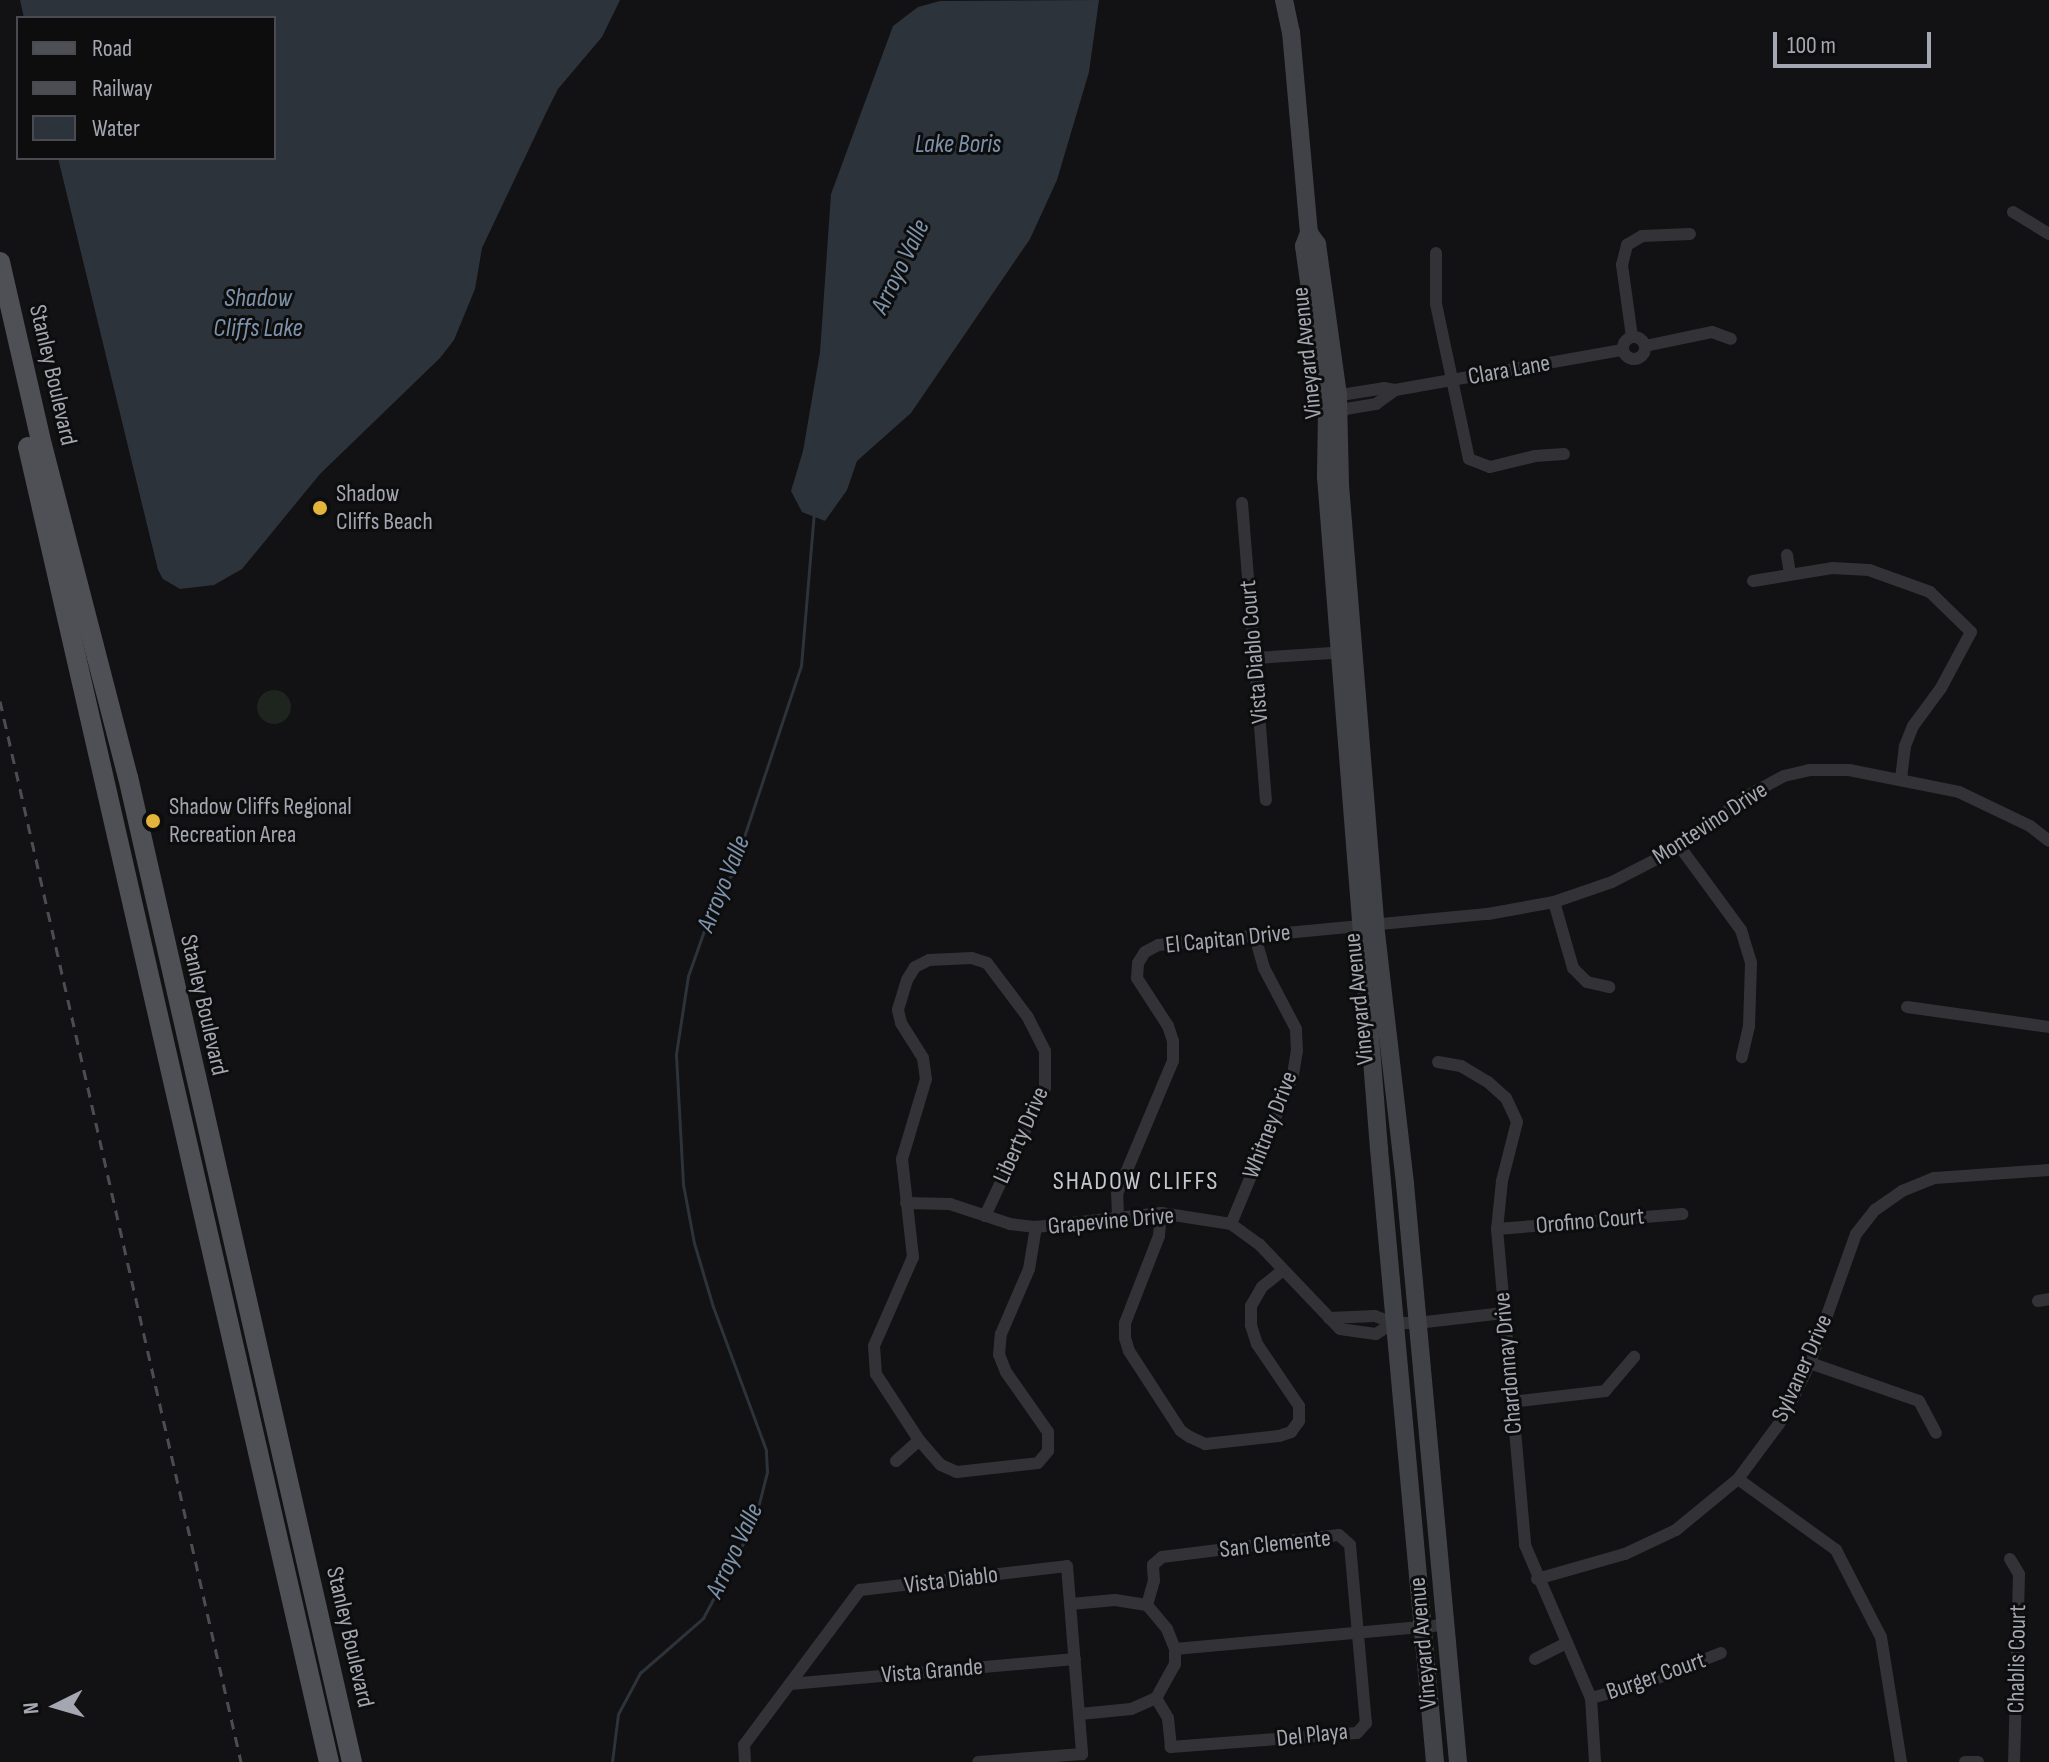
<!DOCTYPE html>
<html>
<head>
<meta charset="utf-8">
<style>
  body { margin:0 }
  #map { position:relative; width:2049px; height:1762px; overflow:hidden; background:#121113; font-family:"Sofia Sans Condensed",sans-serif }
  div>[style] { position:absolute }
  [style*='--x'] { left:calc(var(--x)*1px); top:calc(var(--y)*1px); width:calc(var(--w)*1px); rotate:calc(var(--a)*1deg) }
  .green>* { inset:0; background:#1e251f }
  .round { border-radius:50% }
  .water>* { inset:0; background:#2c333a }
  .stream>* { height:3px; margin:-1.5px; padding:0 1.5px; transform-origin:1.5px; border-radius:1.5px; background:#2c333a }
  .street>* { height:12px; margin:-6px; padding:0 6px; transform-origin:6px; border-radius:6px; background:#333337 }
  .street>.ring { margin:-6px; padding:0; box-sizing:content-box; background:none; border:12px solid #333337; border-radius:50% }
  .secondary>* { height:18px; margin:-9px; padding:0 9px; transform-origin:9px; border-radius:9px; background:#414247 }
  .primary>* { height:20px; margin:-10px; padding:0 10px; transform-origin:10px; border-radius:10px; background:#4f5056 }
  .rail>* { height:3px; margin-top:-1.5px; transform-origin:0; background:repeating-linear-gradient(90deg,#4c4d52 0 10px,transparent 0 18px) }
  .dots>* { width:22px; height:22px; translate:-50% -50%; box-sizing:border-box; border:4px solid #0d0d0e; border-radius:50% }
  span { translate:-50% -50%; white-space:nowrap; text-align:center; line-height:1.15; -webkit-text-stroke:6px #0d0d0e; paint-order:stroke }
  .street-label { font-size:24px; color:#a4a7b2 }
  .poi-label { font-size:24px; color:#a4a7b2 }
  .left { translate:0 -50%; text-align:left }
  .water-label { font-size:26px; color:#7d92ab; font-style:italic }
  .neighbourhood-label { font-size:26px; color:#c5c7cf; letter-spacing:2px }
  .legend { position:absolute; left:16px; top:16px; width:260px; height:144px; box-sizing:border-box; background:#0d0d0e; border:2px solid #494b50; margin:0; padding:10px 14px; list-style:none; font-size:24px; color:#a4a7b2 }
  .legend li { display:flex; align-items:center; gap:16px; height:40px }
  .legend b { width:40px; border:2px solid #494b50 }
  .north { position:absolute; left:16px; top:1666px; width:80px; height:80px; -webkit-text-stroke:6px #0d0d0e; paint-order:stroke; rotate:265deg; font-size:22px; font-weight:700; line-height:32px; text-align:center; color:#a4a7b2 }
  .north::after { content:''; display:block; margin:auto; width:28px; height:36px; background:#a4a7b2; clip-path:polygon(50% 0,100% 100%,50% 72%,0 100%) }
  .scale { position:absolute; left:1773px; top:32px; width:158px; height:36px; box-sizing:border-box; border:4px solid #a4a7b2; border-top:0; padding-left:10px; font-size:24px; line-height:28px; white-space:nowrap; color:#a4a7b2; -webkit-text-stroke:6px #0d0d0e; paint-order:stroke }
</style>
</head>
<body>
<div id="map">
  <div class="green">
    <i class="round" style="left:257px;top:690px;width:34px;height:34px"></i>
  </div>
  <div class="water">
    <i style="clip-path:polygon(20px 0,620px 0,602px 37px,558px 89px,546px 113px,482px 248px,475px 289px,454px 340px,440px 358px,320px 474px,242px 569px,214px 585px,180px 589px,163px 579px,158px 570px,58px 158px,274px 158px,274px 18px,24px 18px)"></i>
    <i style="clip-path:polygon(1099px 0,1089px 72px,1057px 180px,1030px 239px,911px 413px,857px 461px,847px 490px,825px 521px,802px 512px,791px 491px,803px 451px,820px 352px,831px 194px,893px 26px,918px 7px,940px 1px)"></i>
  </div>
  <div class="stream">
    <i style="--x:612;--y:1762;--w:48;--a:-82.9"></i>
    <i style="--x:618;--y:1714;--w:47;--a:-61.8"></i>
    <i style="--x:640;--y:1673;--w:84;--a:-41.1"></i>
    <i style="--x:703;--y:1618;--w:108;--a:-61.8"></i>
    <i style="--x:754;--y:1523;--w:53;--a:-75.7"></i>
    <i style="--x:767;--y:1472;--w:22;--a:-93"></i>
    <i style="--x:766;--y:1450;--w:153;--a:-110.3"></i>
    <i style="--x:713;--y:1307;--w:67;--a:-106.5"></i>
    <i style="--x:694;--y:1243;--w:60;--a:-100.6"></i>
    <i style="--x:683;--y:1184;--w:130;--a:-93.1"></i>
    <i style="--x:676;--y:1054;--w:79;--a:-81.3"></i>
    <i style="--x:688;--y:976;--w:96;--a:-70.6"></i>
    <i style="--x:720;--y:885;--w:14;--a:-39"></i>
    <i style="--x:731;--y:876;--w:221;--a:-71.6"></i>
    <i style="--x:801;--y:666;--w:155;--a:-85.2"></i>
  </div>
  <div class="street">
    <i style="--x:2013;--y:212;--w:42;--a:31.4"></i>
    <i style="--x:1436;--y:253;--w:51;--a:90"></i>
    <i style="--x:1436;--y:304;--w:158;--a:78"></i>
    <i style="--x:1469;--y:459;--w:22;--a:21"></i>
    <i style="--x:1490;--y:467;--w:46;--a:-13.7"></i>
    <i style="--x:1535;--y:456;--w:29;--a:-4"></i>
    <i class="ring" style="left:1623px;top:337px;width:10px;height:10px"></i>
    <i style="--x:1632;--y:337;--w:73;--a:-97.9"></i>
    <i style="--x:1622;--y:265;--w:21;--a:-76"></i>
    <i style="--x:1627;--y:245;--w:17;--a:-31"></i>
    <i style="--x:1642;--y:236;--w:48;--a:-2.4"></i>
    <i style="--x:1645;--y:346;--w:68;--a:-11.8"></i>
    <i style="--x:1712;--y:332;--w:20;--a:20"></i>
    <i style="--x:1333;--y:402;--w:8;--a:-50"></i>
    <i style="--x:1338;--y:396;--w:9;--a:-13"></i>
    <i style="--x:1347;--y:394;--w:37;--a:-9"></i>
    <i style="--x:1384;--y:388;--w:11;--a:10"></i>
    <i style="--x:1395;--y:390;--w:231;--a:-10"></i>
    <i style="--x:1334;--y:411;--w:43;--a:-9.5"></i>
    <i style="--x:1376;--y:404;--w:24;--a:-36"></i>
    <i style="--x:1242;--y:503;--w:298;--a:85.4"></i>
    <i style="--x:1787;--y:555;--w:18;--a:81"></i>
    <i style="--x:1753;--y:581;--w:80;--a:-9.3"></i>
    <i style="--x:1832;--y:568;--w:37;--a:3"></i>
    <i style="--x:1869;--y:570;--w:65;--a:19.8"></i>
    <i style="--x:1930;--y:592;--w:57;--a:44.3"></i>
    <i style="--x:1971;--y:632;--w:64;--a:118.2"></i>
    <i style="--x:1941;--y:688;--w:47;--a:126.4"></i>
    <i style="--x:1913;--y:726;--w:22;--a:112"></i>
    <i style="--x:1905;--y:746;--w:32;--a:97"></i>
    <i style="--x:1255;--y:658;--w:92;--a:-3.7"></i>
    <i style="--x:1680;--y:847;--w:103;--a:53.7"></i>
    <i style="--x:1741;--y:930;--w:34;--a:73"></i>
    <i style="--x:1751;--y:963;--w:63;--a:91.8"></i>
    <i style="--x:1749;--y:1026;--w:32;--a:103"></i>
    <i style="--x:1554;--y:902;--w:69;--a:73.9"></i>
    <i style="--x:1573;--y:968;--w:20;--a:45"></i>
    <i style="--x:1587;--y:982;--w:23;--a:13"></i>
    <i style="--x:1907;--y:1007;--w:143;--a:8"></i>
    <i style="--x:1438;--y:1062;--w:23;--a:10"></i>
    <i style="--x:1461;--y:1066;--w:31;--a:31"></i>
    <i style="--x:1488;--y:1082;--w:24;--a:42"></i>
    <i style="--x:1506;--y:1098;--w:26;--a:65"></i>
    <i style="--x:1517;--y:1122;--w:61;--a:104.3"></i>
    <i style="--x:1502;--y:1181;--w:48;--a:95.9"></i>
    <i style="--x:1497;--y:1229;--w:317;--a:84.9"></i>
    <i style="--x:1525;--y:1545;--w:167;--a:66.7"></i>
    <i style="--x:1591;--y:1698;--w:64;--a:86.4"></i>
    <i style="--x:906;--y:1203;--w:44;--a:1.3"></i>
    <i style="--x:950;--y:1204;--w:63;--a:18.4"></i>
    <i style="--x:1010;--y:1224;--w:26;--a:7"></i>
    <i style="--x:1036;--y:1227;--w:126;--a:-6.4"></i>
    <i style="--x:1161;--y:1213;--w:71;--a:8.9"></i>
    <i style="--x:1231;--y:1224;--w:34;--a:36"></i>
    <i style="--x:1259;--y:1244;--w:117;--a:46.4"></i>
    <i style="--x:1340;--y:1329;--w:36;--a:8"></i>
    <i style="--x:1376;--y:1334;--w:20;--a:-33"></i>
    <i style="--x:1161;--y:1213;--w:23;--a:95"></i>
    <i style="--x:1159;--y:1236;--w:93;--a:111.3"></i>
    <i style="--x:1125;--y:1323;--w:15;--a:90"></i>
    <i style="--x:1125;--y:1338;--w:14;--a:73"></i>
    <i style="--x:1129;--y:1351;--w:95;--a:57"></i>
    <i style="--x:1181;--y:1431;--w:11;--a:34"></i>
    <i style="--x:1190;--y:1437;--w:17;--a:25"></i>
    <i style="--x:1205;--y:1444;--w:74;--a:-6.2"></i>
    <i style="--x:1279;--y:1436;--w:13;--a:-18"></i>
    <i style="--x:1291;--y:1432;--w:14;--a:-54"></i>
    <i style="--x:1299;--y:1421;--w:15;--a:-90"></i>
    <i style="--x:1299;--y:1406;--w:75;--a:-124.1"></i>
    <i style="--x:1257;--y:1344;--w:20;--a:-108"></i>
    <i style="--x:1251;--y:1325;--w:19;--a:-90"></i>
    <i style="--x:1251;--y:1306;--w:22;--a:-60"></i>
    <i style="--x:1262;--y:1287;--w:27;--a:-39"></i>
    <i style="--x:985;--y:1216;--w:141;--a:-64.9"></i>
    <i style="--x:1045;--y:1088;--w:37;--a:-90"></i>
    <i style="--x:1045;--y:1051;--w:39;--a:-117"></i>
    <i style="--x:1027;--y:1016;--w:66;--a:-127"></i>
    <i style="--x:987;--y:963;--w:16;--a:-162"></i>
    <i style="--x:972;--y:958;--w:43;--a:177.3"></i>
    <i style="--x:929;--y:960;--w:16;--a:153"></i>
    <i style="--x:915;--y:967;--w:15;--a:122"></i>
    <i style="--x:907;--y:980;--w:31;--a:107"></i>
    <i style="--x:898;--y:1010;--w:13;--a:77"></i>
    <i style="--x:901;--y:1023;--w:41;--a:57.8"></i>
    <i style="--x:923;--y:1058;--w:21;--a:82"></i>
    <i style="--x:926;--y:1079;--w:84;--a:106.7"></i>
    <i style="--x:902;--y:1159;--w:99;--a:83.6"></i>
    <i style="--x:913;--y:1257;--w:97;--a:113.7"></i>
    <i style="--x:874;--y:1346;--w:28;--a:86"></i>
    <i style="--x:876;--y:1374;--w:79;--a:56.9"></i>
    <i style="--x:919;--y:1440;--w:33;--a:49"></i>
    <i style="--x:941;--y:1465;--w:17;--a:24"></i>
    <i style="--x:957;--y:1472;--w:81;--a:-6.3"></i>
    <i style="--x:1038;--y:1463;--w:16;--a:-50"></i>
    <i style="--x:1048;--y:1451;--w:19;--a:-90"></i>
    <i style="--x:1048;--y:1432;--w:73;--a:-125"></i>
    <i style="--x:1006;--y:1372;--w:18;--a:-112"></i>
    <i style="--x:999;--y:1355;--w:21;--a:-85"></i>
    <i style="--x:1001;--y:1334;--w:71;--a:-66.7"></i>
    <i style="--x:1029;--y:1269;--w:43;--a:-80.5"></i>
    <i style="--x:1118;--y:1217;--w:23;--a:-92"></i>
    <i style="--x:1117;--y:1194;--w:144;--a:-67.2"></i>
    <i style="--x:1173;--y:1061;--w:20;--a:-90"></i>
    <i style="--x:1173;--y:1041;--w:16;--a:-108"></i>
    <i style="--x:1168;--y:1026;--w:57;--a:-122.9"></i>
    <i style="--x:1137;--y:978;--w:15;--a:-86"></i>
    <i style="--x:1138;--y:963;--w:13;--a:-58"></i>
    <i style="--x:1145;--y:952;--w:15;--a:-28"></i>
    <i style="--x:1158;--y:945;--w:331;--a:-5.4"></i>
    <i style="--x:1488;--y:914;--w:67;--a:-10.3"></i>
    <i style="--x:1554;--y:902;--w:61;--a:-19"></i>
    <i style="--x:1612;--y:882;--w:76;--a:-27.2"></i>
    <i style="--x:1680;--y:847;--w:84;--a:-37.3"></i>
    <i style="--x:1747;--y:796;--w:42;--a:-28.4"></i>
    <i style="--x:1784;--y:776;--w:26;--a:-13"></i>
    <i style="--x:1809;--y:770;--w:40;--a:0"></i>
    <i style="--x:1849;--y:770;--w:112;--a:11.3"></i>
    <i style="--x:1959;--y:792;--w:79;--a:25.6"></i>
    <i style="--x:2030;--y:826;--w:24;--a:38"></i>
    <i style="--x:1231;--y:1224;--w:161;--a:-67.4"></i>
    <i style="--x:1293;--y:1075;--w:24;--a:-81"></i>
    <i style="--x:1297;--y:1051;--w:22;--a:-93"></i>
    <i style="--x:1296;--y:1029;--w:69;--a:-117.7"></i>
    <i style="--x:1264;--y:968;--w:33;--a:-106"></i>
    <i style="--x:1497;--y:1229;--w:186;--a:-4.6"></i>
    <i style="--x:2038;--y:1301;--w:11;--a:-10"></i>
    <i style="--x:1329;--y:1318;--w:46;--a:-2.5"></i>
    <i style="--x:1375;--y:1316;--w:19;--a:21"></i>
    <i style="--x:1393;--y:1323;--w:24;--a:0"></i>
    <i style="--x:1417;--y:1323;--w:87;--a:-6.6"></i>
    <i style="--x:1810;--y:1363;--w:115;--a:19.2"></i>
    <i style="--x:1919;--y:1401;--w:36;--a:62"></i>
    <i style="--x:1511;--y:1402;--w:95;--a:-6.7"></i>
    <i style="--x:1605;--y:1391;--w:45;--a:-49.5"></i>
    <i style="--x:896;--y:1461;--w:31;--a:-42"></i>
    <i style="--x:1738;--y:1479;--w:121;--a:35.9"></i>
    <i style="--x:1836;--y:1550;--w:98;--a:62.7"></i>
    <i style="--x:1881;--y:1637;--w:127;--a:80.9"></i>
    <i style="--x:2010;--y:1559;--w:17;--a:59"></i>
    <i style="--x:2019;--y:1574;--w:188;--a:91.5"></i>
    <i style="--x:1537;--y:1579;--w:91;--a:-15.9"></i>
    <i style="--x:1625;--y:1554;--w:56;--a:-25.2"></i>
    <i style="--x:1676;--y:1530;--w:80;--a:-39.4"></i>
    <i style="--x:1738;--y:1479;--w:77;--a:-53.4"></i>
    <i style="--x:1784;--y:1417;--w:60;--a:-64.3"></i>
    <i style="--x:1810;--y:1363;--w:137;--a:-70.4"></i>
    <i style="--x:1856;--y:1234;--w:31;--a:-52"></i>
    <i style="--x:1875;--y:1210;--w:33;--a:-35"></i>
    <i style="--x:1902;--y:1191;--w:35;--a:-22"></i>
    <i style="--x:1935;--y:1178;--w:114;--a:-4"></i>
    <i style="--x:1071;--y:1604;--w:44;--a:-5.2"></i>
    <i style="--x:1115;--y:1600;--w:32;--a:9"></i>
    <i style="--x:1147;--y:1605;--w:31;--a:50"></i>
    <i style="--x:1167;--y:1629;--w:22;--a:68"></i>
    <i style="--x:1175;--y:1649;--w:15;--a:90"></i>
    <i style="--x:1175;--y:1664;--w:39;--a:119"></i>
    <i style="--x:1156;--y:1698;--w:27;--a:156"></i>
    <i style="--x:1131;--y:1709;--w:51;--a:174.4"></i>
    <i style="--x:1147;--y:1605;--w:25;--a:-74"></i>
    <i style="--x:1154;--y:1581;--w:16;--a:-94"></i>
    <i style="--x:1153;--y:1565;--w:12;--a:-42"></i>
    <i style="--x:1162;--y:1557;--w:178;--a:-7.1"></i>
    <i style="--x:1339;--y:1535;--w:15;--a:42"></i>
    <i style="--x:1350;--y:1545;--w:179;--a:84.9"></i>
    <i style="--x:1366;--y:1723;--w:13;--a:132"></i>
    <i style="--x:1357;--y:1733;--w:187;--a:175.7"></i>
    <i style="--x:1171;--y:1747;--w:29;--a:-96"></i>
    <i style="--x:1168;--y:1718;--w:23;--a:-121"></i>
    <i style="--x:1175;--y:1649;--w:272;--a:-5.1"></i>
    <i style="--x:1535;--y:1659;--w:36;--a:-27"></i>
    <i style="--x:790;--y:1684;--w:286;--a:-5"></i>
    <i style="--x:1591;--y:1698;--w:51;--a:-14.9"></i>
    <i style="--x:1640;--y:1685;--w:87;--a:-21.6"></i>
    <i style="--x:745;--y:1762;--w:17;--a:-93"></i>
    <i style="--x:744;--y:1745;--w:194;--a:-53.2"></i>
    <i style="--x:860;--y:1590;--w:208;--a:-6.6"></i>
    <i style="--x:1067;--y:1566;--w:189;--a:85.4"></i>
    <i style="--x:1082;--y:1754;--w:104;--a:175.6"></i>
    <i style="--x:1965;--y:1762;--w:13;--a:0"></i>
  </div>
  <div class="secondary">
    <i style="--x:1284;--y:0;--w:33;--a:78"></i>
    <i style="--x:1291;--y:32;--w:202;--a:84.9"></i>
    <i style="--x:1309;--y:233;--w:14;--a:111"></i>
    <i style="--x:1304;--y:246;--w:167;--a:82.1"></i>
    <i style="--x:1327;--y:411;--w:66;--a:90.9"></i>
    <i style="--x:1326;--y:477;--w:674;--a:85.49"></i>
    <i style="--x:1379;--y:1149;--w:616;--a:84.78"></i>
    <i style="--x:1309;--y:233;--w:14;--a:54"></i>
    <i style="--x:1317;--y:244;--w:153;--a:82.1"></i>
    <i style="--x:1338;--y:396;--w:89;--a:88.7"></i>
    <i style="--x:1340;--y:485;--w:440;--a:85.4"></i>
    <i style="--x:1375;--y:924;--w:262;--a:83.4"></i>
    <i style="--x:1405;--y:1184;--w:580;--a:84.76"></i>
  </div>
  <div class="primary">
    <i style="--x:0;--y:262;--w:188;--a:77.1"></i>
    <i style="--x:42;--y:445;--w:343;--a:75.5"></i>
    <i style="--x:128;--y:777;--w:1010;--a:77.19"></i>
    <i style="--x:28;--y:447;--w:1349;--a:77.11"></i>
  </div>
  <div class="rail">
    <i style="--x:0;--y:701;--w:1088;--a:77.2"></i>
  </div>
  <div class="dots">
    <i style="left:320px;top:508px;background:#e2b53a"></i>
    <i style="left:153px;top:821px;background:#e2b53a"></i>
  </div>
  <div class="street-label">
    <span style="left:1307px;top:353px;rotate:-96deg">Vineyard Avenue</span>
    <span style="left:1509px;top:370px;rotate:-10deg">Clara Lane</span>
    <span style="left:53px;top:375px;rotate:77deg">Stanley Boulevard</span>
    <span style="left:1254px;top:652px;rotate:-95deg">Vista Diablo Court</span>
    <span style="left:1710px;top:823px;rotate:-33deg">Montevino Drive</span>
    <span style="left:1228px;top:939px;rotate:-6deg">El Capitan Drive</span>
    <span style="left:1359px;top:999px;rotate:-96deg">Vineyard Avenue</span>
    <span style="left:204px;top:1005px;rotate:77deg">Stanley Boulevard</span>
    <span style="left:1270px;top:1125px;rotate:-69deg">Whitney Drive</span>
    <span style="left:1021px;top:1135px;rotate:-66deg">Liberty Drive</span>
    <span style="left:1111px;top:1221px;rotate:-5deg">Grapevine Drive</span>
    <span style="left:1590px;top:1221px;rotate:-5deg">Orofino Court</span>
    <span style="left:1508px;top:1363px;rotate:-95deg">Chardonnay Drive</span>
    <span style="left:1802px;top:1368px;rotate:-66deg">Sylvaner Drive</span>
    <span style="left:1275px;top:1544px;rotate:-6deg">San Clemente</span>
    <span style="left:951px;top:1580px;rotate:-7deg">Vista Diablo</span>
    <span style="left:350px;top:1637px;rotate:77deg">Stanley Boulevard</span>
    <span style="left:1423px;top:1643px;rotate:-95deg">Vineyard Avenue</span>
    <span style="left:2017px;top:1659px;rotate:-89deg">Chablis Court</span>
    <span style="left:932px;top:1671px;rotate:-5deg">Vista Grande</span>
    <span style="left:1656px;top:1676px;rotate:-19deg">Burger Court</span>
    <span style="left:1312px;top:1735px;rotate:-6deg">Del Playa</span>
  </div>
  <div class="poi-label">
    <span class="left" style="left:336px;top:508px">Shadow<br>Cliffs Beach</span>
    <span class="left" style="left:169px;top:821px">Shadow Cliffs Regional<br>Recreation Area</span>
  </div>
  <div class="water-label">
    <span style="left:958px;top:145px">Lake Boris</span>
    <span style="left:901px;top:267px;rotate:-64deg">Arroyo Valle</span>
    <span style="left:258px;top:314px">Shadow<br>Cliffs Lake</span>
    <span style="left:724px;top:884px;rotate:-68deg">Arroyo Valle</span>
    <span style="left:735px;top:1551px;rotate:-65deg">Arroyo Valle</span>
  </div>
  <div class="neighbourhood-label">
    <span style="left:1136px;top:1182px">SHADOW CLIFFS</span>
  </div>
  <ul class="legend">
  <li><b style="height:10px;background:#4f5056"></b>Road</li>
  <li><b style="height:10px;background:#4c4d52"></b>Railway</li>
  <li><b style="height:22px;background:#2c333a"></b>Water</li>
  </ul>
  <div class="north">N</div>
  <div class="scale">100 m</div>
</div>
</body>
</html>
